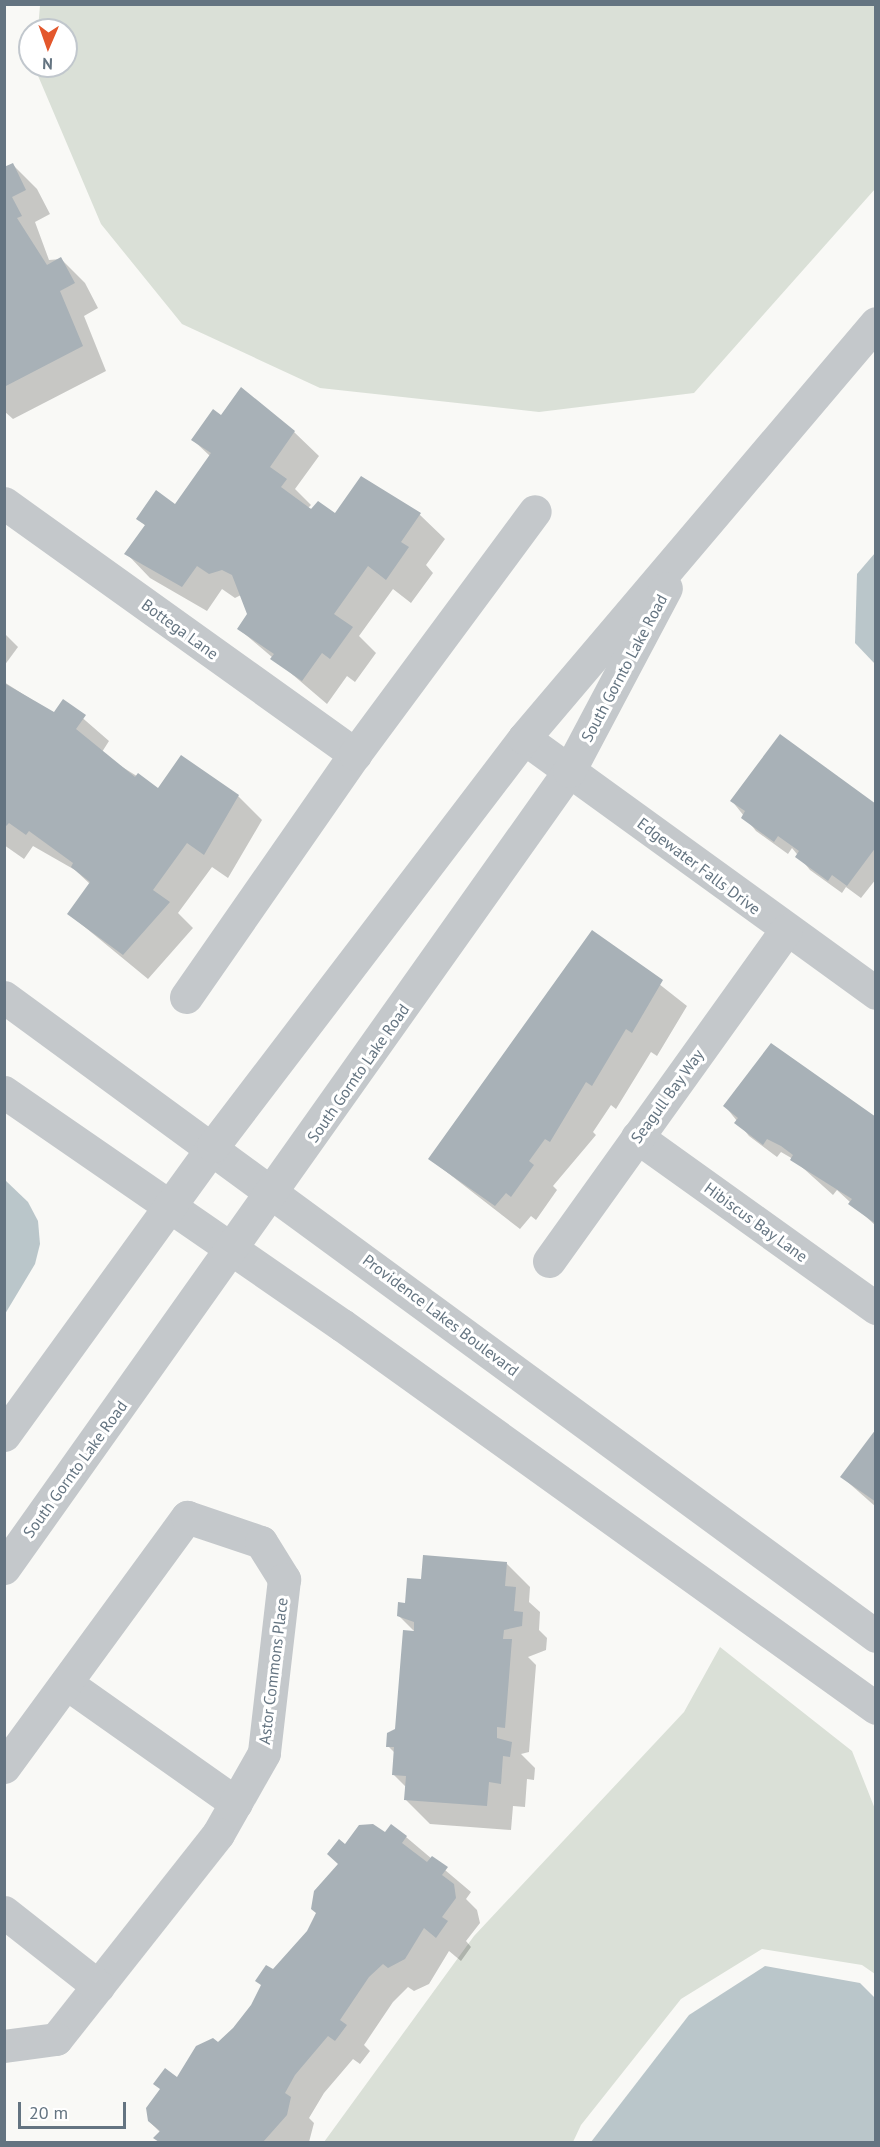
<!DOCTYPE html>
<html>
<head>
<meta charset="utf-8">
<style>
  body { margin:0 }
  #map { position:relative; width:880px; height:2147px; overflow:hidden; background:#f9f9f6; font-family:"PT Sans",sans-serif }
  div>[style] { position:absolute }
  [style*='--x'] { left:calc(var(--x)*1px); top:calc(var(--y)*1px); width:calc(var(--w)*1px); rotate:calc(var(--a)*1deg) }
  .green>* { inset:0; background:#dae0d7 }
  .water>* { inset:0; background:#bac6ca }
  .shadow>* { inset:0; background:#0003 }
  .building>* { inset:0; background:#a8b1b7 }
  .minor>* { height:33px; margin:-16.5px; padding:0 16.5px; transform-origin:16.5px; border-radius:16.5px; background:#c4c8cb }
  span { translate:-50% -50%; white-space:nowrap; text-align:center; line-height:1.15; -webkit-text-stroke:6px #fff; paint-order:stroke }
  .street-label { font-size:16px; color:#647481 }
  .frame { position:absolute; inset:0; border:6px solid #647481; pointer-events:none }
  .north { position:absolute; left:18px; top:18px; width:60px; height:60px; box-sizing:border-box; background:#fff; border:2px solid #c1c7cd; border-radius:50%; rotate:182deg; font-size:16px; font-weight:700; line-height:24px; text-align:center; color:#647481 }
  .north::after { content:''; display:block; margin:auto; width:21px; height:27px; background:#e3572c; clip-path:polygon(50% 0,100% 100%,50% 72%,0 100%) }
  .scale { position:absolute; left:18px; top:2102px; width:108px; height:27px; box-sizing:border-box; border:3px solid #647481; border-top:0; padding-left:8px; font-size:18px; line-height:21px; white-space:nowrap; color:#647481; -webkit-text-stroke:4px #fff; paint-order:stroke }
</style>
</head>
<body>
<div id="map">
  <div class="green">
    <i style="clip-path:polygon(40px 5px,875px 5px,875px 189px,694px 393px,539px 412px,320px 388px,182px 324px,101px 224px,36px 71px,36px 66px,66px 66px,66px 30px,38px 30px)"></i>
    <i style="clip-path:polygon(720px 1647px,852px 1751px,875px 1809px,875px 1974px,862px 1965px,762px 1949px,681px 1999px,581px 2125px,573px 2142px,324px 2142px,474px 1936px,684px 1712px)"></i>
  </div>
  <div class="water">
    <i style="clip-path:polygon(875px 553px,875px 664px,855px 643px,857px 574px)"></i>
    <i style="clip-path:polygon(5px 1180px,28px 1202px,38px 1221px,40px 1244px,35px 1264px,5px 1314px)"></i>
    <i style="clip-path:polygon(765px 1966px,860px 1983px,875px 1998px,875px 2142px,591px 2142px,689px 2015px)"></i>
  </div>
  <div class="shadow">
    <i style="clip-path:polygon(13px 165px,37px 189px,50px 214px,35px 222px,49px 260px,61px 259px,85px 283px,98px 308px,84px 316px,106px 371px,13px 419px,4px 411px,4px 168px)"></i>
    <i style="clip-path:polygon(221px 417px,294px 432px,319px 456px,295px 489px,311px 505px,308px 508px,335px 515px,361px 478px,420px 515px,445px 539px,426px 565px,433px 573px,411px 603px,393px 589px,359px 636px,376px 653px,355px 682px,347px 676px,327px 704px,239px 629px,249px 615px,241px 595px,235px 598px,222px 589px,207px 611px,150px 578px,126px 553px,146px 526px,138px 519px,176px 506px,210px 456px,193px 440px)"></i>
    <i style="clip-path:polygon(4px 633px,18px 647px,4px 666px)"></i>
    <i style="clip-path:polygon(4px 682px,54px 714px,63px 701px,109px 741px,102px 752px,108px 758px,159px 790px,238px 796px,262px 820px,228px 878px,212px 867px,178px 913px,193px 928px,148px 979px,69px 914px,90px 884px,75px 870px,33px 846px,24px 859px,4px 845px)"></i>
    <i style="clip-path:polygon(732px 801px,876px 805px,876px 879px,861px 898px,846px 887px,842px 893px,810px 870px,792px 848px,788px 854px,756px 831px)"></i>
    <i style="clip-path:polygon(593px 932px,687px 1006px,657px 1056px,651px 1052px,616px 1109px,611px 1105px,593px 1132px,596px 1135px,553px 1186px,557px 1190px,536px 1220px,531px 1216px,520px 1229px,430px 1159px)"></i>
    <i style="clip-path:polygon(725px 1106px,876px 1121px,876px 1226px,837px 1190px,833px 1195px,793px 1159px,781px 1152px,777px 1157px,749px 1136px)"></i>
    <i style="clip-path:polygon(876px 1432px,876px 1507px,842px 1477px)"></i>
    <i style="clip-path:polygon(506px 1563px,530px 1587px,529px 1602px,540px 1612px,539px 1630px,547px 1638px,546px 1650px,528px 1657px,536px 1665px,529px 1752px,521px 1754px,535px 1768px,534px 1780px,527px 1779px,525px 1807px,513px 1806px,511px 1830px,430px 1824px,405px 1799px,406px 1787px,393px 1774px,395px 1753px,388px 1746px,397px 1730px,415px 1632px,399px 1616px,422px 1581px)"></i>
    <i style="clip-path:polygon(385px 1834px,406px 1837px,471px 1892px,466px 1899px,477px 1910px,480px 1923px,466px 1941px,471px 1947px,461px 1961px,449px 1951px,429px 1984px,414px 1991px,408px 1987px,393px 2002px,364px 2045px,370px 2051px,360px 2064px,353px 2059px,324px 2093px,309px 2118px,314px 2123px,309px 2142px,160px 2142px,155px 2138px,160px 2132px,149px 2121px,177px 2079px,234px 2029px,308px 1932px,346px 1846px)"></i>
  </div>
  <div class="building">
    <i style="clip-path:polygon(13px 163px,26px 190px,12px 197px,22px 216px,17px 218px,47px 265px,61px 257px,75px 283px,60px 291px,83px 346px,4px 387px,4px 167px)"></i>
    <i style="clip-path:polygon(241px 387px,295px 431px,270px 467px,287px 479px,281px 487px,311px 509px,318px 501px,335px 513px,361px 476px,421px 513px,401px 542px,409px 547px,386px 580px,368px 566px,334px 614px,353px 627px,330px 659px,322px 653px,302px 681px,270px 659px,274px 654px,237px 629px,247px 614px,232px 575px,222px 570px,209px 574px,197px 566px,182px 587px,124px 554px,145px 525px,136px 519px,156px 490px,175px 504px,211px 453px,191px 440px,213px 409px,221px 415px)"></i>
    <i style="clip-path:polygon(4px 683px,54px 712px,63px 699px,86px 715px,76px 729px,135px 777px,138px 773px,158px 788px,181px 755px,239px 795px,204px 855px,187px 843px,153px 890px,170px 902px,123px 955px,67px 914px,90px 882px,71px 867px,73px 863px,29px 831px,26px 835px,9px 823px,4px 828px)"></i>
    <i style="clip-path:polygon(780px 734px,876px 804px,876px 847px,847px 886px,832px 875px,828px 881px,795px 857px,799px 851px,778px 836px,774px 842px,741px 818px,745px 811px,730px 801px)"></i>
    <i style="clip-path:polygon(592px 930px,663px 980px,632px 1033px,626px 1029px,592px 1086px,586px 1082px,550px 1142px,545px 1139px,529px 1161px,534px 1165px,511px 1197px,506px 1193px,495px 1206px,428px 1159px)"></i>
    <i style="clip-path:polygon(771px 1043px,876px 1117px,876px 1224px,848px 1204px,852px 1199px,790px 1160px,793px 1155px,781px 1146px,767px 1139px,763px 1145px,734px 1123px,738px 1118px,723px 1106px)"></i>
    <i style="clip-path:polygon(876px 1429px,876px 1502px,840px 1477px)"></i>
    <i style="clip-path:polygon(423px 1555px,507px 1562px,505px 1586px,516px 1587px,514px 1611px,523px 1612px,522px 1626px,504px 1630px,503px 1639px,512px 1639px,505px 1728px,497px 1727px,497px 1738px,512px 1742px,510px 1757px,503px 1756px,501px 1784px,489px 1782px,487px 1806px,404px 1800px,406px 1776px,392px 1775px,394px 1747px,386px 1747px,387px 1733px,395px 1729px,403px 1630px,414px 1631px,414px 1622px,397px 1616px,398px 1602px,405px 1603px,407px 1578px,421px 1579px)"></i>
    <i style="clip-path:polygon(373px 1824px,385px 1832px,391px 1824px,407px 1836px,402px 1843px,427px 1862px,432px 1856px,448px 1867px,442px 1875px,454px 1884px,456px 1898px,442px 1917px,448px 1921px,436px 1938px,424px 1928px,405px 1959px,388px 1968px,383px 1964px,369px 1977px,340px 2020px,347px 2025px,335px 2041px,328px 2036px,295px 2075px,285px 2093px,291px 2097px,287px 2115px,263px 2142px,159px 2142px,153px 2138px,160px 2131px,148px 2121px,146px 2108px,160px 2089px,153px 2084px,165px 2068px,177px 2077px,196px 2046px,213px 2038px,218px 2042px,233px 2028px,251px 2005px,261px 1985px,255px 1981px,266px 1965px,273px 1969px,307px 1931px,316px 1913px,311px 1909px,314px 1891px,338px 1864px,327px 1854px,339px 1839px,345px 1844px,359px 1825px)"></i>
  </div>
  <div class="minor">
    <i style="--x:4;--y:503;--w:432;--a:35.6"></i>
    <i style="--x:524;--y:738;--w:435;--a:35.9"></i>
    <i style="--x:4;--y:997;--w:1081;--a:36.23"></i>
    <i style="--x:186;--y:997;--w:296;--a:-55.2"></i>
    <i style="--x:355;--y:754;--w:302;--a:-53.5"></i>
    <i style="--x:4;--y:1092;--w:411;--a:34.6"></i>
    <i style="--x:342;--y:1325;--w:657;--a:35.65"></i>
    <i style="--x:637;--y:1137;--w:294;--a:35.6"></i>
    <i style="--x:549;--y:1261;--w:407;--a:-54.4"></i>
    <i style="--x:4;--y:1435;--w:357;--a:-54.1"></i>
    <i style="--x:213;--y:1146;--w:513;--a:-52.68"></i>
    <i style="--x:524;--y:738;--w:544;--a:-49.7"></i>
    <i style="--x:4;--y:1568;--w:977;--a:-54.67"></i>
    <i style="--x:569;--y:771;--w:207;--a:-62.1"></i>
    <i style="--x:66;--y:1683;--w:208;--a:35.2"></i>
    <i style="--x:4;--y:1767;--w:310;--a:-53.8"></i>
    <i style="--x:187;--y:1517;--w:78;--a:18.7"></i>
    <i style="--x:261;--y:1542;--w:44;--a:58.1"></i>
    <i style="--x:284;--y:1579;--w:175;--a:96.6"></i>
    <i style="--x:264;--y:1753;--w:93;--a:119.6"></i>
    <i style="--x:218;--y:1834;--w:261;--a:128.3"></i>
    <i style="--x:56;--y:2039;--w:52;--a:172.3"></i>
    <i style="--x:4;--y:1912;--w:120;--a:38.2"></i>
  </div>
  <div class="street-label">
    <span style="left:180px;top:629px;rotate:36deg">Bottega Lane</span>
    <span style="left:624px;top:668px;rotate:-62deg">South Gornto Lake Road</span>
    <span style="left:699px;top:866px;rotate:37deg">Edgewater Falls Drive</span>
    <span style="left:358px;top:1073px;rotate:-55deg">South Gornto Lake Road</span>
    <span style="left:667px;top:1096px;rotate:-54deg">Seagull Bay Way</span>
    <span style="left:756px;top:1222px;rotate:36deg">Hibiscus Bay Lane</span>
    <span style="left:441px;top:1315px;rotate:37deg">Providence Lakes Boulevard</span>
    <span style="left:75px;top:1469px;rotate:-54deg">South Gornto Lake Road</span>
    <span style="left:273px;top:1671px;rotate:-83deg">Astor Commons Place</span>
  </div>
  <div class="frame"></div>
  <div class="north">N</div>
  <div class="scale">20 m</div>
</div>
</body>
</html>
